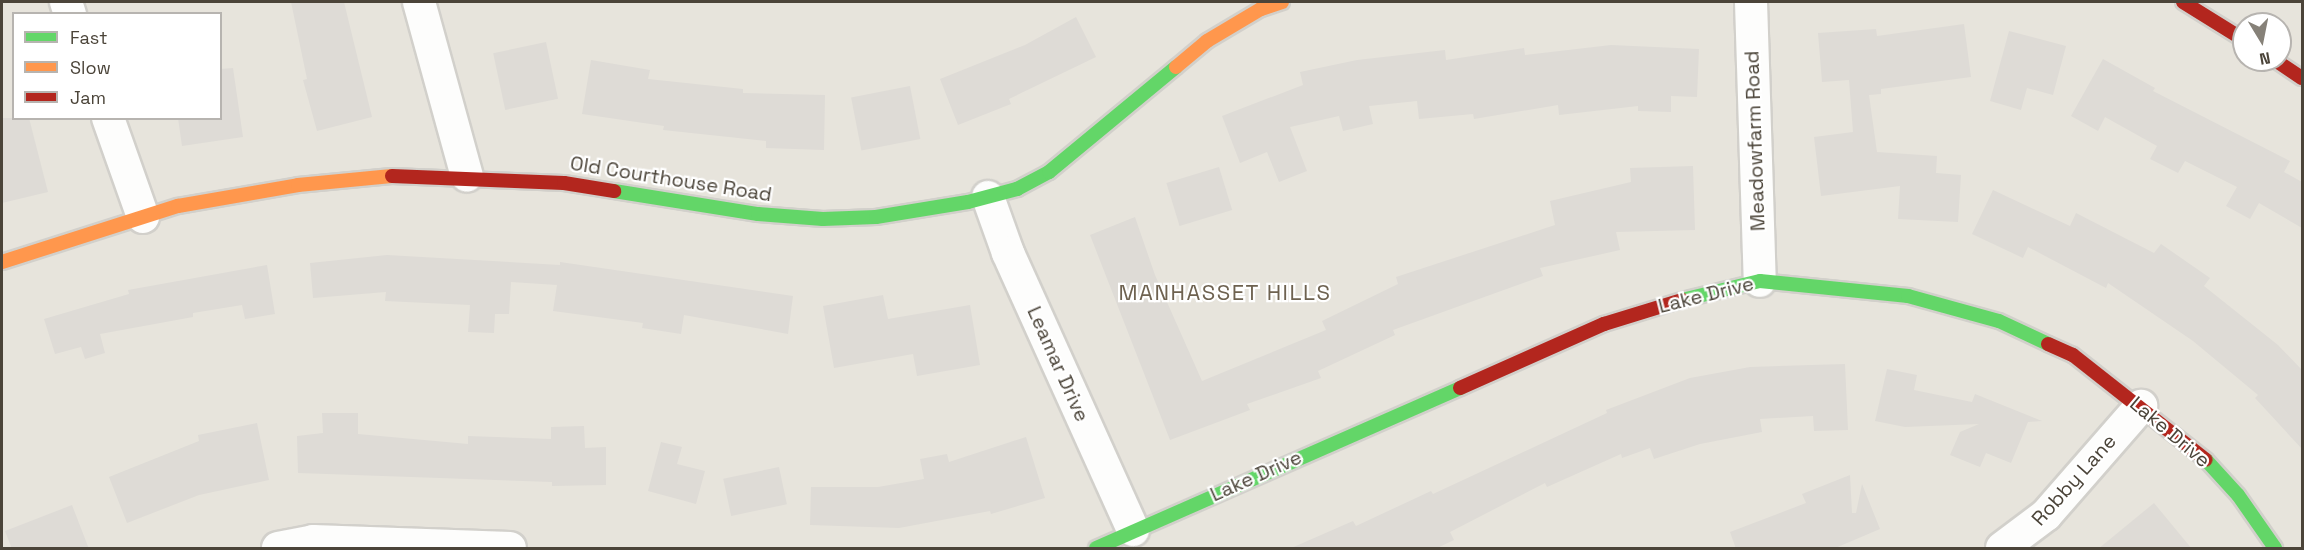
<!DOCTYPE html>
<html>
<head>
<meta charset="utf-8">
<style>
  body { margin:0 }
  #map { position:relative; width:2304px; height:550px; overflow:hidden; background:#f4f2ee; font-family:"Space Grotesk",sans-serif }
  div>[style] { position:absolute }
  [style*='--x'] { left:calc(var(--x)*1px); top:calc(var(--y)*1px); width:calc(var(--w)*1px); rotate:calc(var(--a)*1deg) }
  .residential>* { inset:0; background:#e7e4dc }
  .building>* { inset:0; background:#dedbd6; transform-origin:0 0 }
  .roads { filter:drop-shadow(2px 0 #d2d0cb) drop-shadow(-2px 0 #d2d0cb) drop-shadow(0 2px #d2d0cb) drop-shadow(0 -2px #d2d0cb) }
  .street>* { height:32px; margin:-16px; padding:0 16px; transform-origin:16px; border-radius:16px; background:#fdfdfc }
  .fast>* { height:14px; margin:-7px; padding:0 7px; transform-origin:7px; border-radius:7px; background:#63d668 }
  .slow>* { height:14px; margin:-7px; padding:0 7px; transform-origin:7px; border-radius:7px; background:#ff974d }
  .jam>* { height:14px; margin:-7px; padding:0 7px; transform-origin:7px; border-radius:7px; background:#b3261e }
  span { translate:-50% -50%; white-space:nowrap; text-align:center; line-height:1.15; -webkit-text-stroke:4.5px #fff; paint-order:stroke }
  .street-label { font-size:20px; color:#4b4439 }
  .quarter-label { font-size:22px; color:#6e6250; letter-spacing:1.5px }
  .frame { position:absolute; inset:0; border:3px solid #4b4439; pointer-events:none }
  .legend { position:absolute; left:12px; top:12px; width:210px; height:108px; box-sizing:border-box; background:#fff; border:2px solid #b7b4b0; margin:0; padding:8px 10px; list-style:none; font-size:18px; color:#4b4439 }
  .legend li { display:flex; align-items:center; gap:12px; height:30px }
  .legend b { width:30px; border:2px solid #b7b4b0 }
  .north { position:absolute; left:2232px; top:12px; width:60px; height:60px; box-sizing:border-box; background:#fff; border:2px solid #b7b4b0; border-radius:50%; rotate:170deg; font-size:16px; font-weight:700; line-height:24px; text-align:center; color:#4b4439 }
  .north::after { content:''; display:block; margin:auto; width:21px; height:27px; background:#868178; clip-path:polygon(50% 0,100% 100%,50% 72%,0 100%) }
</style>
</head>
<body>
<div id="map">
  <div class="residential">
    <i style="clip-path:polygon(evenodd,2px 2px,2302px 2px,2302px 548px,2px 548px,2px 2px,14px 14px,220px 14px,220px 118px,14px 118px,14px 14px,2px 2px,2244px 24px,2280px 24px,2280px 60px,2244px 60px,2244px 24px)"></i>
  </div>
  <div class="building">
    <i style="clip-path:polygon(291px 2px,344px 2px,372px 117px,317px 131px,303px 80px,307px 79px)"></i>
    <i style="clip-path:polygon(1076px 17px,1096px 57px,1009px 99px,1011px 104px,958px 125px,940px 79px,1025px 45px)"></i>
    <i style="clip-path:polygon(1964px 24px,1971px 77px,1881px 89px,1881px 94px,1869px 95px,1877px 152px,1937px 156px,1936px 173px,1961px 175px,1958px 222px,1898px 219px,1900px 186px,1821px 196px,1814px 137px,1853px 132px,1849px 80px,1822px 82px,1818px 33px,1876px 29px,1877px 36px)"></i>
    <i style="clip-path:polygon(2009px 31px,2066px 46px,2053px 95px,2027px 88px,2021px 110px,1990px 101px)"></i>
    <i style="left:546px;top:42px;width:58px;height:54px;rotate:78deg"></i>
    <i style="clip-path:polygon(1611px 45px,1699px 49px,1697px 97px,1671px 96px,1671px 112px,1638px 111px,1638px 106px,1559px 115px,1558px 105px,1474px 119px,1473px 114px,1419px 119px,1417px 101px,1369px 106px,1373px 124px,1343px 131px,1339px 116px,1290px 127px,1307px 171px,1279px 182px,1267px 152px,1240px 163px,1222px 116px,1303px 85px,1300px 72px,1357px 60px,1445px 50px,1446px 60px,1524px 48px,1525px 55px)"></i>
    <i style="clip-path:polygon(2103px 59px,2155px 88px,2153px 91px,2290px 161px,2284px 172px,2302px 182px,2302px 228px,2259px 203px,2250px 219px,2226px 206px,2237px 187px,2185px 161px,2178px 173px,2150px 159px,2157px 146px,2105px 117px,2098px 131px,2071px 116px)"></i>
    <i style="clip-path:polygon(591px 60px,650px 70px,648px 79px,743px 89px,743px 93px,825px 95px,824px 150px,766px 148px,766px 141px,663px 130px,664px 126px,582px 114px)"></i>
    <i style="clip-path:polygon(233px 68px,243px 137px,182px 146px,178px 118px,220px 118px,220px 69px)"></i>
    <i style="left:910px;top:86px;width:54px;height:60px;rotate:79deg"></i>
    <i style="clip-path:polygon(2px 118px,29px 118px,48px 192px,2px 203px)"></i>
    <i style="clip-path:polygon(1693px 166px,1695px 230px,1616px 232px,1620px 250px,1540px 268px,1543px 276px,1393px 330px,1395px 335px,1318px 371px,1321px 378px,1247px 404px,1250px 410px,1170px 440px,1090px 235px,1135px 217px,1155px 275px,1202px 381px,1326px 330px,1322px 321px,1398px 284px,1396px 277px,1555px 225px,1550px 201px,1631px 182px,1630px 168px)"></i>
    <i style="left:1219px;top:167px;width:45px;height:55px;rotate:73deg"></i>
    <i style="clip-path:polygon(1993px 190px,2070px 226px,2076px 213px,2154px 253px,2161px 244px,2210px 278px,2204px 286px,2278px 345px,2302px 370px,2302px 449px,2255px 398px,2258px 395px,2193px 341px,2108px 283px,2106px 288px,2028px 247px,2023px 258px,1972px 234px)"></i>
    <i style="clip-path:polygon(387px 255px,560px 265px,560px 262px,793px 296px,788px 334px,684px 315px,681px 334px,642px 328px,643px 323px,553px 311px,557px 285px,511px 282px,509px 314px,495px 314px,494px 333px,468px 332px,470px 305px,385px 301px,386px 292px,313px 298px,310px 263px)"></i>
    <i style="clip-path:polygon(267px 265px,275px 314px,245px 319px,242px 305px,193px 313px,193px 317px,100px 334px,105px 353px,85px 359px,81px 347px,55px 354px,44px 319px,129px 294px,128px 290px)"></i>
    <i style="clip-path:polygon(883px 295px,888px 319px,970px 305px,980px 365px,917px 376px,913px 354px,834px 368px,823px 306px)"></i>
    <i style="clip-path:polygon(1845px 364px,1848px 430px,1814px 431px,1813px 416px,1760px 419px,1762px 432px,1700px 444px,1654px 459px,1650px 448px,1622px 458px,1621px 454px,1547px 487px,1545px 483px,1450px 532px,1454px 540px,1435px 549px,1289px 549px,1353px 521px,1356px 526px,1431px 491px,1433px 494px,1607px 413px,1606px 410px,1690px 378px,1750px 367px)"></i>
    <i style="clip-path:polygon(1887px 369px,1917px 375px,1914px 390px,1972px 402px,1975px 394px,2042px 421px,2028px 422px,2011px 463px,1986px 453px,1980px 467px,1950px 455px,1960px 432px,1979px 424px,1905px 427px,1875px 421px)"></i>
    <i style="clip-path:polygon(322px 413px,358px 413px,358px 434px,468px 444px,468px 436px,551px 439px,551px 427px,584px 426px,585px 448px,606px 447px,606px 485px,552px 486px,552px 482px,298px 473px,297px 436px,323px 433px)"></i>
    <i style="clip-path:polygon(257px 423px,269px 480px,199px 495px,127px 523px,109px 477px,199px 441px,198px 435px)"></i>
    <i style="clip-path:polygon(1026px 437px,1045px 498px,991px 514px,990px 511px,899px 528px,810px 525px,811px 487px,878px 487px,924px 479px,920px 459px,947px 454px,949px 462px)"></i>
    <i style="clip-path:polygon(661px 442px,682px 447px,677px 464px,705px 471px,696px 504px,648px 491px)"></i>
    <i style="left:779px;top:467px;width:38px;height:57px;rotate:78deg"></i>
    <i style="clip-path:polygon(1850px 475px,1852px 513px,1856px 513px,1862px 484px,1880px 529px,1833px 549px,1736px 549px,1730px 532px,1806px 503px,1802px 494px)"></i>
    <i style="clip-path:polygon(2154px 503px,2192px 549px,2098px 549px)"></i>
    <i style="clip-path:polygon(72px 505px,89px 549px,12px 549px,5px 531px)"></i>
  </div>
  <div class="roads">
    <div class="street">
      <i style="--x:66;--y:2;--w:13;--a:72"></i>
      <i style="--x:419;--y:2;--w:180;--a:74.6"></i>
      <i style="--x:1751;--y:2;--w:279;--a:88.2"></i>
      <i style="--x:108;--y:118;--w:105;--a:70.5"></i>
      <i style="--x:988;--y:197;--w:59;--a:70.3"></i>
      <i style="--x:1008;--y:253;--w:304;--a:65.7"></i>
      <i style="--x:278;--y:548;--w:36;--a:-11"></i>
      <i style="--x:313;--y:541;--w:197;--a:2"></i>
      <i style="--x:2002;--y:548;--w:55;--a:-36.9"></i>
      <i style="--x:2046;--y:515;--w:145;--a:-48.9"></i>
    </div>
    <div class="fast">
      <i style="--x:614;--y:191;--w:146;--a:9.1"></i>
      <i style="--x:758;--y:214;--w:65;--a:4.4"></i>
      <i style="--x:823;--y:219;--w:53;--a:-2.2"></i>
      <i style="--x:876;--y:217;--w:93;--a:-9.3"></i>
      <i style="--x:968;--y:202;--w:51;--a:-14.9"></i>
      <i style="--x:1017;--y:189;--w:36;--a:-28"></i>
      <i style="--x:1049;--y:172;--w:165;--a:-39.6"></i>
      <i style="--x:1682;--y:300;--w:80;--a:-13.7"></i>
      <i style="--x:1760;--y:281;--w:149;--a:5.8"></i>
      <i style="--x:1908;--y:296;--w:94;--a:15.4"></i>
      <i style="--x:1999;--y:321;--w:54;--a:25.1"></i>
      <i style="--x:2206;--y:460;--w:47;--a:47.6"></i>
      <i style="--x:2238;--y:495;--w:65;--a:55.1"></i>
      <i style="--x:1096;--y:548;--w:398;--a:-23.7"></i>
    </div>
    <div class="slow">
      <i style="--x:1176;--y:67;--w:40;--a:-40"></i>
      <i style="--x:1207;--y:41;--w:63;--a:-30.7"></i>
      <i style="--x:1261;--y:9;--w:22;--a:-18"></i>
      <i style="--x:2;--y:262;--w:185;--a:-17.7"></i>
      <i style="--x:178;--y:206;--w:122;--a:-9.9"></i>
      <i style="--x:298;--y:185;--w:94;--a:-5.5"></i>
    </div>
    <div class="jam">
      <i style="--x:2183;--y:2;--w:72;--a:31.9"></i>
      <i style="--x:2275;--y:60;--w:32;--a:34"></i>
      <i style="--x:392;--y:176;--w:172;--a:2.3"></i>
      <i style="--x:564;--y:183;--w:51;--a:9.1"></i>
      <i style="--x:2048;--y:344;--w:27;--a:24"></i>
      <i style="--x:2073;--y:355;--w:169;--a:38.3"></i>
      <i style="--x:1460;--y:388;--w:158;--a:-24"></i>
      <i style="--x:1604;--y:324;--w:82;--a:-17.1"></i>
    </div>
  </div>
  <div class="street-label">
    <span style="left:1755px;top:141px;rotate:-92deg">Meadowfarm Road</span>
    <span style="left:671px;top:179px;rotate:9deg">Old Courthouse Road</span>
    <span style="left:1706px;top:295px;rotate:-14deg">Lake Drive</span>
    <span style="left:1058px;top:364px;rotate:66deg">Leamar Drive</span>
    <span style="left:2170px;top:432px;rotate:40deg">Lake Drive</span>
    <span style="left:1256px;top:476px;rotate:-24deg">Lake Drive</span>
    <span style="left:2074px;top:480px;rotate:-48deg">Robby Lane</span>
  </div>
  <div class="quarter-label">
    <span style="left:1225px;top:293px">MANHASSET HILLS</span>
  </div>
  <div class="frame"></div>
  <ul class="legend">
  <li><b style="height:8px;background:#63d668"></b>Fast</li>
  <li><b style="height:8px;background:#ff974d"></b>Slow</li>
  <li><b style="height:8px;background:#b3261e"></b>Jam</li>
  </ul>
  <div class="north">N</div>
</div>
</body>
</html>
